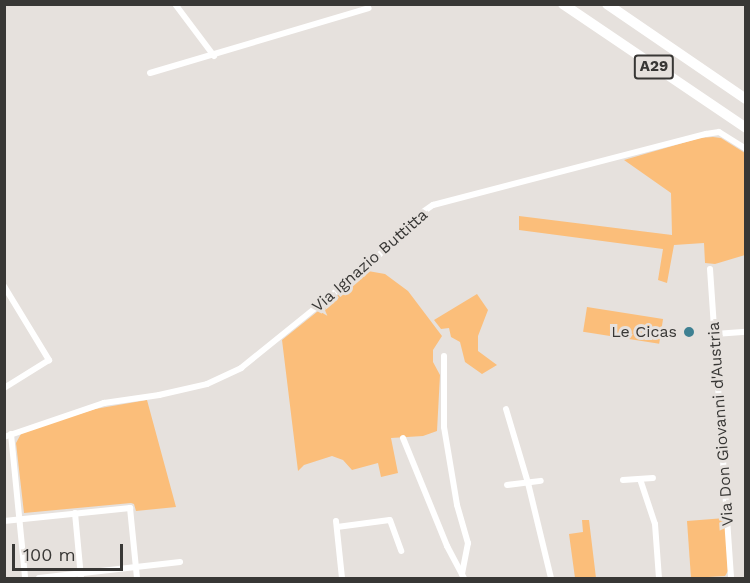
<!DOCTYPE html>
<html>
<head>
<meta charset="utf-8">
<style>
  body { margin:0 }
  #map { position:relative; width:750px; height:583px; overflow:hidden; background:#e6e1dd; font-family:"Work Sans",sans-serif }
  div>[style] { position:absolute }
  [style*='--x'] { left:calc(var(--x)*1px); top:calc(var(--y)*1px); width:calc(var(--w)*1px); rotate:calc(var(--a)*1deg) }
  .green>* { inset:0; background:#fbbe7a; transform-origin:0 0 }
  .street>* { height:6px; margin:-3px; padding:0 3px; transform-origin:3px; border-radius:3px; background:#fff }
  .highway>* { height:10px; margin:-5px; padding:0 5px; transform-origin:5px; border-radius:5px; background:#fff }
  .dots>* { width:16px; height:16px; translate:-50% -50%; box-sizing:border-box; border:3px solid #e6e1dd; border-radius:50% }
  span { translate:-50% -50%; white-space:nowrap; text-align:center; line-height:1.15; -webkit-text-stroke:6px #e6e1dd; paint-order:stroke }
  .shield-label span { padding:2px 4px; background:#e6e1dd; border:2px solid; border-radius:4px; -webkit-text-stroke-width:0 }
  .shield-label { font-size:15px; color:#383735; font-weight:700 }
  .street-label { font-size:16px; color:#383735 }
  .poi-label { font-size:16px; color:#383735 }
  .right { translate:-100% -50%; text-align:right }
  .frame { position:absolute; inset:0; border:6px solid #383735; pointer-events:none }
  .scale { position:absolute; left:12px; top:544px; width:111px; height:27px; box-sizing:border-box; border:3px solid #383735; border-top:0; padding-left:8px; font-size:18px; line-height:21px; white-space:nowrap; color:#383735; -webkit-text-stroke:4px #e6e1dd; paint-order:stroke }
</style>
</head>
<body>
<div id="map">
  <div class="green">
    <i style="clip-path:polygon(713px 137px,721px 138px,745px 153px,745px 255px,715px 264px,705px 263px,704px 243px,674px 245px,667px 283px,658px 280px,663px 249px,519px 230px,519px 216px,672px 235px,671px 193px,624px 160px,700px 138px)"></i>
    <i style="clip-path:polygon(368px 271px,385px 274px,408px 291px,442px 336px,433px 350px,433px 362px,440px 375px,437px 431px,423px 436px,391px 438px,398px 473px,381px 477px,378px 463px,352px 470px,343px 460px,332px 456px,304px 465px,298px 471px,282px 340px)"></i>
    <i style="clip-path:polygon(477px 294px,488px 310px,478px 336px,478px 351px,497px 365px,482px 374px,465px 362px,460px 342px,451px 337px,449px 328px,441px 329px,434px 320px)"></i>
    <i style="left:587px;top:307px;width:77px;height:25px;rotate:9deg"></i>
    <i style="clip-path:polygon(147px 400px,176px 507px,136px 511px,134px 504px,131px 503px,24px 513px,16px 443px,22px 432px,95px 409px)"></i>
    <i style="clip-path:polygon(725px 518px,728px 571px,725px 576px,691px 578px,687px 521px)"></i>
    <i style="clip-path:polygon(582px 520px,589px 520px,596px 578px,575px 578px,569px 534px,583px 532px)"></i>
  </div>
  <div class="street">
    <i style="--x:175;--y:4;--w:65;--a:53.1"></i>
    <i style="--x:150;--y:73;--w:228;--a:-16.5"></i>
    <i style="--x:710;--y:269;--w:310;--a:86.1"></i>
    <i style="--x:4;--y:286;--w:87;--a:58.7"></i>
    <i style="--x:49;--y:360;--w:53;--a:148.1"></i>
    <i style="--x:715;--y:334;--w:31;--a:-4"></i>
    <i style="--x:444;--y:356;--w:71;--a:90"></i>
    <i style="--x:444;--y:427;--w:79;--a:80.5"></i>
    <i style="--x:457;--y:505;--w:40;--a:74"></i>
    <i style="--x:468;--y:543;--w:32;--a:101"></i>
    <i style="--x:506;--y:409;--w:77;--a:73.4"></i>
    <i style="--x:528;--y:483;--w:98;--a:76.4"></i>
    <i style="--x:11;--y:434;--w:145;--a:84.4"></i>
    <i style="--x:4;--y:437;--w:106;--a:-18.8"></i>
    <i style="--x:104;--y:403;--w:56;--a:-8.3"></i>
    <i style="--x:159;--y:395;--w:49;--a:-12.9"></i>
    <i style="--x:207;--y:384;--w:38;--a:-25"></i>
    <i style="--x:241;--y:368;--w:166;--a:-38.9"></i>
    <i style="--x:370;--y:264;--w:71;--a:-45"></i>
    <i style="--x:420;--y:214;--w:16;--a:-35"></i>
    <i style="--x:433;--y:205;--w:282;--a:-14.6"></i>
    <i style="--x:706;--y:134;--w:13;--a:-9"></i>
    <i style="--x:719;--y:132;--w:32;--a:32"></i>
    <i style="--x:403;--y:438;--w:117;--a:67.8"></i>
    <i style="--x:447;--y:546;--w:36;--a:62"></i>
    <i style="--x:640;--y:479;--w:47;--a:71.6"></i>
    <i style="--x:655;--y:524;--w:54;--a:85.8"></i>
    <i style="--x:623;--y:480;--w:30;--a:-4"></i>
    <i style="--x:507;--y:485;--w:34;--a:-7"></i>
    <i style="--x:75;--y:513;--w:65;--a:84.7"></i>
    <i style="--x:4;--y:521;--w:127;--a:-5.9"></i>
    <i style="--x:130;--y:508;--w:70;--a:84.3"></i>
    <i style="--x:336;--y:521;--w:57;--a:84"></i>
    <i style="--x:337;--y:527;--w:53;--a:-7.5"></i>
    <i style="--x:390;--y:520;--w:33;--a:70"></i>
    <i style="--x:39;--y:578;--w:142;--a:-6.5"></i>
  </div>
  <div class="highway">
    <i style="--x:563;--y:4;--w:221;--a:34.1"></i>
    <i style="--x:607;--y:4;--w:168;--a:34.4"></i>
  </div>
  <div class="dots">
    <i style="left:689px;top:332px;background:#3e8092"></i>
  </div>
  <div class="shield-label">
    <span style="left:654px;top:67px">A29</span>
  </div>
  <div class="street-label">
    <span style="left:370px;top:261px;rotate:-41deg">Via Ignazio Buttitta</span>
    <span style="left:721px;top:424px;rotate:-94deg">Via Don Giovanni d'Austria</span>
  </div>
  <div class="poi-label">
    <span class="right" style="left:677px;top:332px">Le Cicas</span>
  </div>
  <div class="frame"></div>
  <div class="scale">100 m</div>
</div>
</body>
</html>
